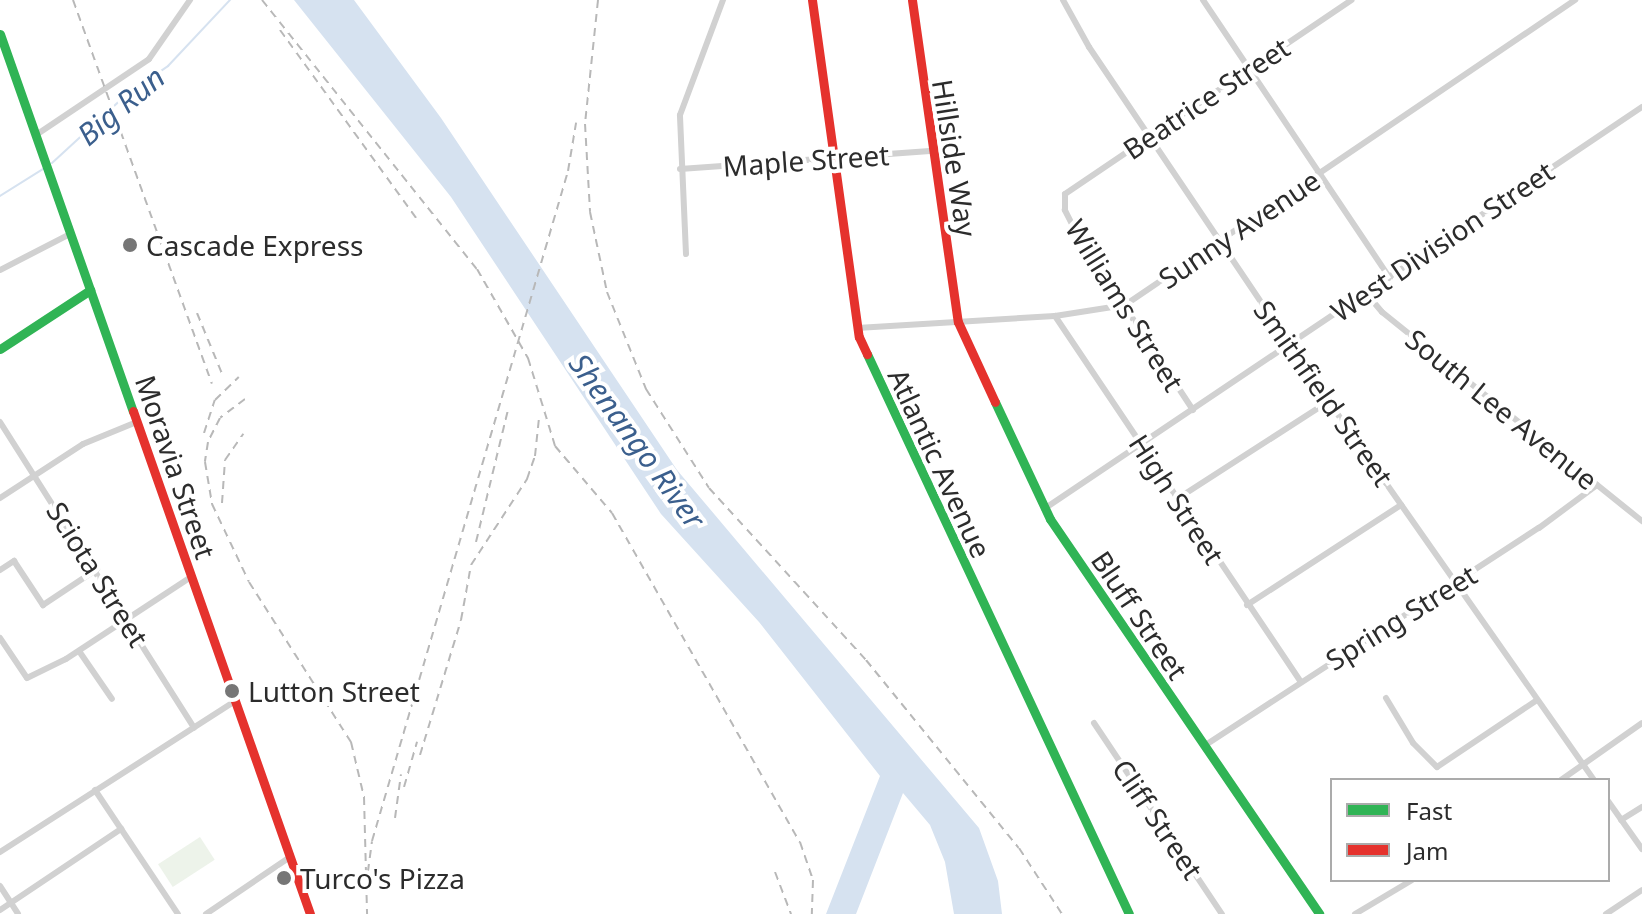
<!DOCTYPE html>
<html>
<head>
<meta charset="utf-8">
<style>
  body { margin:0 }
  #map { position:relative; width:1642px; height:914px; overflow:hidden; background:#fff; font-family:"Noto Sans",sans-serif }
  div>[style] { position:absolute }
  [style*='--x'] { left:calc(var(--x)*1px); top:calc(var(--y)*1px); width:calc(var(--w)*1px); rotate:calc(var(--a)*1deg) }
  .green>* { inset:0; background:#edf3ea; transform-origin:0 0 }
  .water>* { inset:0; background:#d6e2f0 }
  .stream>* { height:2px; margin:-1px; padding:0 1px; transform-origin:1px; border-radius:1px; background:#d6e2f0 }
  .street>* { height:6px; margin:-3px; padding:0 3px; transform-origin:3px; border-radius:3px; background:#d1d1d1 }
  .fast>* { height:9px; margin:-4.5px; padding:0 4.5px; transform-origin:4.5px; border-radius:4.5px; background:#30b455 }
  .jam>* { height:9px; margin:-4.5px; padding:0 4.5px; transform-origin:4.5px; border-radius:4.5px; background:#e5322d }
  .rail>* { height:2px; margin-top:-1px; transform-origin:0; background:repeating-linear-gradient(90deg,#b8b8b8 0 8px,transparent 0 14px) }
  .dots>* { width:22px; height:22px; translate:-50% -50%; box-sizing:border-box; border:4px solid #fff; border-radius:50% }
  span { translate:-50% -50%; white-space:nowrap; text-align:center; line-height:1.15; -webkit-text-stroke:8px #fff; paint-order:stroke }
  .street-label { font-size:28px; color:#2c2c2c }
  .poi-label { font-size:28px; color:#2c2c2c }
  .left { translate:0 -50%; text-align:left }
  .water-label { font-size:30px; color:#3b5f8d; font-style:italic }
  .legend { position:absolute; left:1330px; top:778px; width:280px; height:104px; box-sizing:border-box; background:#fff; border:2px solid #ababab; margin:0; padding:10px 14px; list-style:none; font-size:24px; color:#2c2c2c }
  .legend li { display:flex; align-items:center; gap:16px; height:40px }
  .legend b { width:40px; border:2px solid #ababab }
</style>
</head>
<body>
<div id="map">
  <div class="green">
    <i style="left:200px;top:837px;width:27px;height:50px;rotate:57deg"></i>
  </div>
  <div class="water">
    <i style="clip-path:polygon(294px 0,354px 0,441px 118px,677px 470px,979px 828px,998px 881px,1002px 914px,954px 914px,945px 862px,930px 825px,903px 793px,856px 914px,826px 914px,880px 776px,759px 622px,661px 514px,451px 197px)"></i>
  </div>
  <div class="stream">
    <i style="--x:52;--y:163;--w:102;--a:-42.6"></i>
    <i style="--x:127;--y:94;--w:50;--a:-34.3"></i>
    <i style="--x:168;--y:66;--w:91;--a:-46.8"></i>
    <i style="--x:0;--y:196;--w:51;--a:-32.1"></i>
  </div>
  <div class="street">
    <i style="--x:1063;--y:0;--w:54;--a:61"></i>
    <i style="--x:1089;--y:47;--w:388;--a:56"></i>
    <i style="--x:1306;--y:369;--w:502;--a:54.98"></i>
    <i style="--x:1203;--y:0;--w:335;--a:56.1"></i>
    <i style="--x:36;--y:135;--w:136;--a:-33.9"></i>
    <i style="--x:149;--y:59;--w:72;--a:-55.2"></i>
    <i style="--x:680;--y:169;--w:254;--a:-4.1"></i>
    <i style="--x:686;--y:254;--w:139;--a:-92.5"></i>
    <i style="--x:680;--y:115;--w:123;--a:-69.5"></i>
    <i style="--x:0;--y:270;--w:79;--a:-27.2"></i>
    <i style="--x:1366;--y:293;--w:25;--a:50"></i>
    <i style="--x:1382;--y:312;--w:334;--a:38.8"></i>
    <i style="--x:1055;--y:316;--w:440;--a:56.1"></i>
    <i style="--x:857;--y:328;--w:198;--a:-3.5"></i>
    <i style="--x:1055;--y:316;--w:71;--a:-8.9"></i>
    <i style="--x:1125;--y:305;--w:544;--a:-34.13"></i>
    <i style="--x:1193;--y:410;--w:211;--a:-123.4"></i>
    <i style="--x:1077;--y:234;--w:27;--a:-117"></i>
    <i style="--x:1065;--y:210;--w:16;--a:-90"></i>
    <i style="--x:1065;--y:194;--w:346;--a:-34.1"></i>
    <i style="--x:0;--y:422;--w:362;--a:57.6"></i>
    <i style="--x:0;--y:498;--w:99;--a:-33"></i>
    <i style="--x:83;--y:444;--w:58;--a:-22.2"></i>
    <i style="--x:1177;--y:499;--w:181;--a:-32.8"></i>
    <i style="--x:1044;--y:509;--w:721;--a:-33.91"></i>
    <i style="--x:0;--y:570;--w:17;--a:-33"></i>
    <i style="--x:14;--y:561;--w:53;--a:56.6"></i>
    <i style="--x:43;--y:605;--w:65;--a:-33.7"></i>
    <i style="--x:1247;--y:605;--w:184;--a:-33"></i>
    <i style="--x:0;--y:638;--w:48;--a:56"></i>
    <i style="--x:27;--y:678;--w:43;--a:-26"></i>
    <i style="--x:66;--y:659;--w:149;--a:-33.3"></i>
    <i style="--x:79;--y:651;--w:58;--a:55.5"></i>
    <i style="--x:1386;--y:698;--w:52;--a:59"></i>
    <i style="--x:1413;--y:743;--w:34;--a:45"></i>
    <i style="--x:1437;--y:767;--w:120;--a:-33.8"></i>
    <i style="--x:1094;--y:723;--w:230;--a:56.2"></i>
    <i style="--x:1204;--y:746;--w:400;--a:-33.1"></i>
    <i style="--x:1539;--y:528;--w:72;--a:-36.6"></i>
    <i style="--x:1561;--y:780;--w:99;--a:-35.1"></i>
    <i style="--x:95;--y:790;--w:149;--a:56.2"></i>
    <i style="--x:1608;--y:801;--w:59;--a:54.7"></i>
    <i style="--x:1621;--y:820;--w:25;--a:-32"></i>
    <i style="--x:0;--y:852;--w:279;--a:-32.7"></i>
    <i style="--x:0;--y:886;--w:33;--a:57"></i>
    <i style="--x:0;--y:910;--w:146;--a:-33.8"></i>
    <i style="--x:206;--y:914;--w:102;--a:-34.2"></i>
    <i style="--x:1355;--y:914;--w:66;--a:-30.8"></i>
    <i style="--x:1606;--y:914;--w:43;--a:-33.7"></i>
  </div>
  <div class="fast">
    <i style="--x:0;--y:34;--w:400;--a:70.6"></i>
    <i style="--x:0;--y:349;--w:108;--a:-33.2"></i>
    <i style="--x:867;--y:354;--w:618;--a:64.93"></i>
    <i style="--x:995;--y:402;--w:129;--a:64.8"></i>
    <i style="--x:1050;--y:519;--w:478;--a:55.7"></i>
  </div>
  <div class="jam">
    <i style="--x:812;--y:0;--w:340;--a:82.1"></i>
    <i style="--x:859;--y:337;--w:19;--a:65"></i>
    <i style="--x:912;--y:0;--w:325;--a:81.9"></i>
    <i style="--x:958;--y:322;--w:88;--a:65.2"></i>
    <i style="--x:133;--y:411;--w:533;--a:70.61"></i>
  </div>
  <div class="rail">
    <i style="--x:73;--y:0;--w:408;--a:70.1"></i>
    <i style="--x:262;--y:0;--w:344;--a:51.4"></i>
    <i style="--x:477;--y:269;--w:103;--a:60.2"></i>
    <i style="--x:528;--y:358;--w:92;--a:72.9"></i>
    <i style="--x:555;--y:446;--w:88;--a:49.6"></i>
    <i style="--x:612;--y:513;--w:379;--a:60.3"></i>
    <i style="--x:800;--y:842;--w:40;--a:71.1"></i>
    <i style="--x:813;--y:880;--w:34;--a:92"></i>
    <i style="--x:598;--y:0;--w:125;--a:96"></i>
    <i style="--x:585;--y:124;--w:88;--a:86.7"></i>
    <i style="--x:590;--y:212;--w:82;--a:78"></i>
    <i style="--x:607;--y:292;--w:105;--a:68.1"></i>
    <i style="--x:646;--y:389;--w:117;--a:57.5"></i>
    <i style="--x:709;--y:488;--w:233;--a:47.6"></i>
    <i style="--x:866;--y:660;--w:242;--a:50.9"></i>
    <i style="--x:1019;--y:848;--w:79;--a:56.9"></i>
    <i style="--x:280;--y:30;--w:232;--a:54.1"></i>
    <i style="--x:197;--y:313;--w:68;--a:67.6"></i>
    <i style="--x:245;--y:399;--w:31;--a:143"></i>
    <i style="--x:220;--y:418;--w:27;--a:117"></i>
    <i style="--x:208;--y:442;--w:20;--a:99"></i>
    <i style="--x:205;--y:462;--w:43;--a:80.5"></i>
    <i style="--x:212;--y:504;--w:86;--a:64.6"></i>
    <i style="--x:249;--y:582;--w:190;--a:57.5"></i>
    <i style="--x:351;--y:742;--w:57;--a:76.7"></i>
    <i style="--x:364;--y:797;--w:117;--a:88.5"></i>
    <i style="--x:204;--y:433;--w:35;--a:-72"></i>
    <i style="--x:215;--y:400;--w:33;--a:-44"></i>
    <i style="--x:222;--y:503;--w:43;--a:-86"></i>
    <i style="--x:225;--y:460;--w:32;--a:-55"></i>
    <i style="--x:476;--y:542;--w:136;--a:-76.4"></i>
    <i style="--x:420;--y:755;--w:141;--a:-73.1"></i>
    <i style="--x:461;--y:620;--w:56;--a:-79.7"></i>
    <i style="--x:471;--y:565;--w:103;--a:-56.9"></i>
    <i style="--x:527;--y:479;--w:24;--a:-71"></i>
    <i style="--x:535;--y:456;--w:38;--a:-84"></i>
    <i style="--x:404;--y:787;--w:47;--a:-73.9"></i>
    <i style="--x:395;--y:818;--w:44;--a:-82.2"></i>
    <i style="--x:775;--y:872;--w:45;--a:69.1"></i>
    <i style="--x:366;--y:886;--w:45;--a:-82.4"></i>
    <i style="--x:372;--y:841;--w:698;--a:-73.69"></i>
    <i style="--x:568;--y:171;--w:49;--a:-80.5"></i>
  </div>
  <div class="dots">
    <i style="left:130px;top:245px;background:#767676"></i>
    <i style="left:232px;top:691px;background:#767676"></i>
    <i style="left:284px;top:878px;background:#767676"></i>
  </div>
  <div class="street-label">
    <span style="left:1206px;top:98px;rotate:-34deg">Beatrice Street</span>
    <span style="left:955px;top:158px;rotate:81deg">Hillside Way</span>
    <span style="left:806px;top:160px;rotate:-4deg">Maple Street</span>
    <span style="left:1239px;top:229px;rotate:-34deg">Sunny Avenue</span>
    <span style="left:1442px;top:241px;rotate:-34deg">West Division Street</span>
    <span style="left:1125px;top:305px;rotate:58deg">Williams Street</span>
    <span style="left:1324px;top:393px;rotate:55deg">Smithfield Street</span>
    <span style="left:1502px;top:409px;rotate:39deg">South Lee Avenue</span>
    <span style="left:940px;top:463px;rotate:65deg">Atlantic Avenue</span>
    <span style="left:176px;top:467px;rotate:71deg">Moravia Street</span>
    <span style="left:1177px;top:499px;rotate:57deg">High Street</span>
    <span style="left:98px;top:574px;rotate:58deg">Sciota Street</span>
    <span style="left:1140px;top:615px;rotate:56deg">Bluff Street</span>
    <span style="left:1401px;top:617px;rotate:-32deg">Spring Street</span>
    <span style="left:1158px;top:819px;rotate:56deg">Cliff Street</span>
  </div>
  <div class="poi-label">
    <span class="left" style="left:146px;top:245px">Cascade Express</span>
    <span class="left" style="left:248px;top:691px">Lutton Street</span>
    <span class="left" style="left:300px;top:878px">Turco's Pizza</span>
  </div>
  <div class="water-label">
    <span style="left:121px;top:106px;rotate:-40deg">Big Run</span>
    <span style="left:637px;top:441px;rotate:54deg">Shenango River</span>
  </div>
  <ul class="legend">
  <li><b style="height:10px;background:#30b455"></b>Fast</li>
  <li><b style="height:10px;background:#e5322d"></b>Jam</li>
  </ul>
</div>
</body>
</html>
